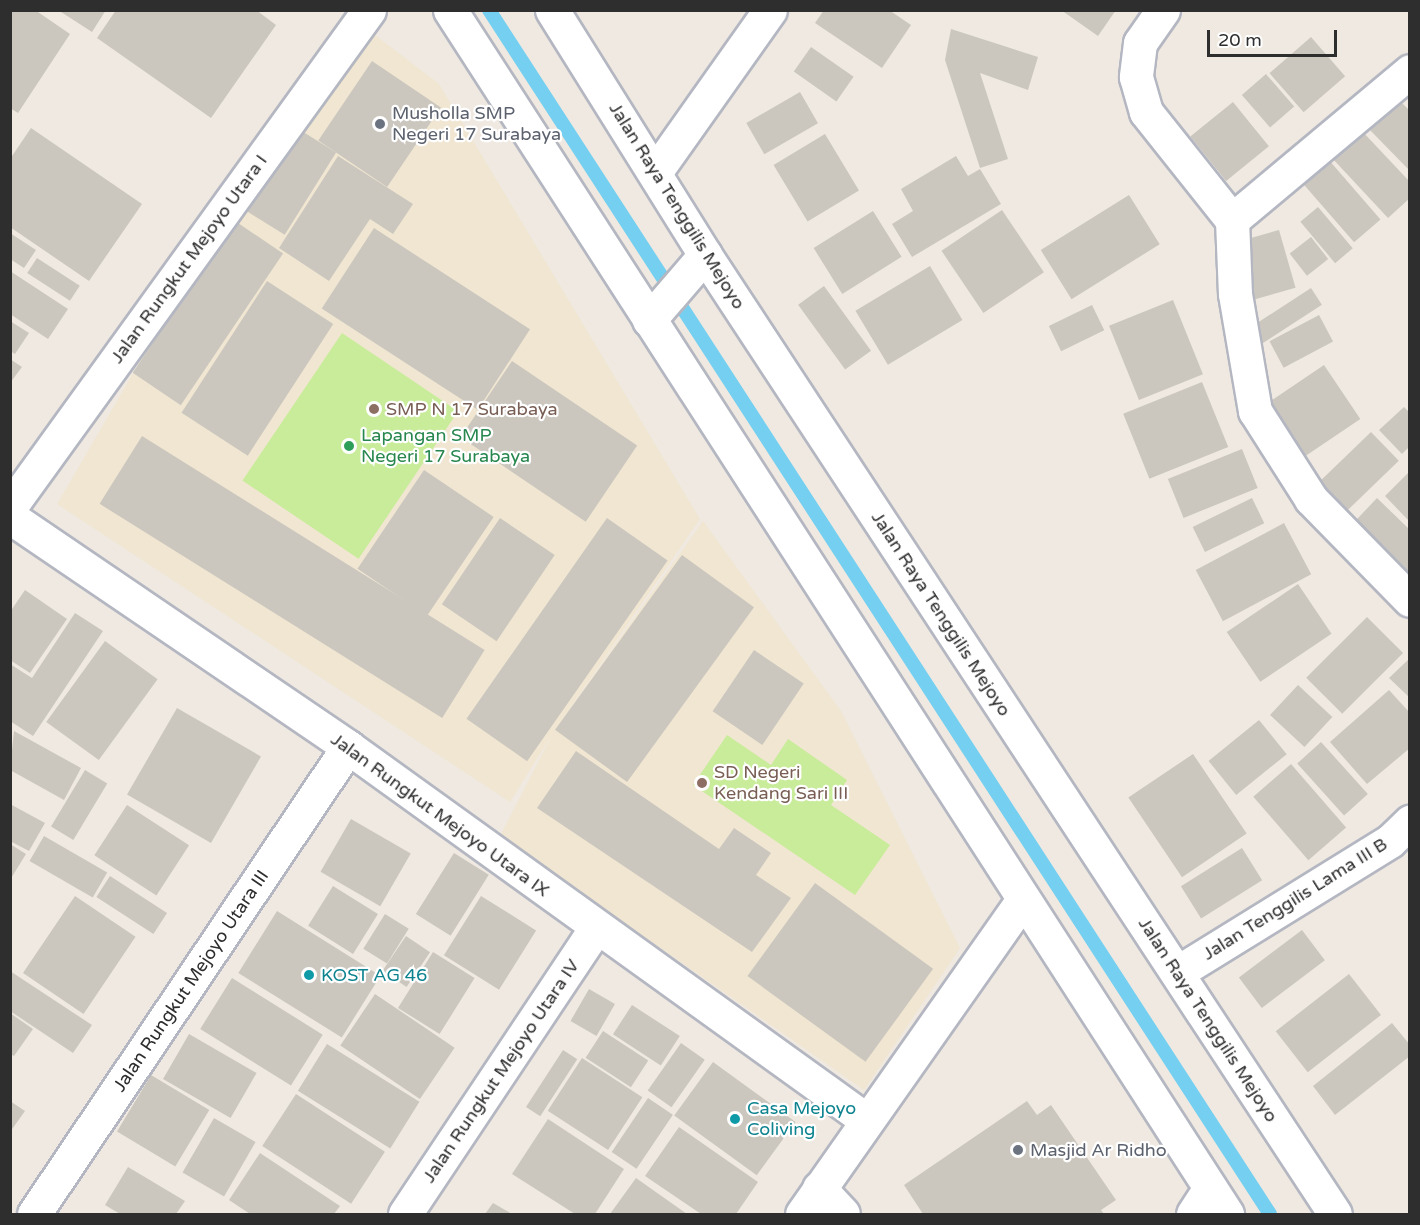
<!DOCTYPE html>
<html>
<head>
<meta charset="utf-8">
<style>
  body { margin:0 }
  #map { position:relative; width:1420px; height:1225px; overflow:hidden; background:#efe9e1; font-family:"Varela Round",sans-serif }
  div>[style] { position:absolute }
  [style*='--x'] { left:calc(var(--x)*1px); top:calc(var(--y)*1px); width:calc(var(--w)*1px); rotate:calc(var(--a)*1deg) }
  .education>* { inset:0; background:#f0e6d1 }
  .pitch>* { inset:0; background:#c9ec9a; transform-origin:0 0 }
  .stream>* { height:14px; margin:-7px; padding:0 7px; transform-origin:7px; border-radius:7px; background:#75cff0 }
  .building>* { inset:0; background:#cbc7bf; transform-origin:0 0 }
  .roads { filter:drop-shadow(2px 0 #b4b7c1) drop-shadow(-2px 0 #b4b7c1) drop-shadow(0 2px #b4b7c1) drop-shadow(0 -2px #b4b7c1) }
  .street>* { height:33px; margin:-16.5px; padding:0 16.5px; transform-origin:16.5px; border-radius:16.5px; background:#fff }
  .secondary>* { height:33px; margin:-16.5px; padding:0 16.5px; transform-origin:16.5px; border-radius:16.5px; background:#fff }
  .dots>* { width:16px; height:16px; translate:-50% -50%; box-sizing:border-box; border:3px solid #fff; border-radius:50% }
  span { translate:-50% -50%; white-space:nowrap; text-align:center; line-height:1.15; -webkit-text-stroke:4.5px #fff; paint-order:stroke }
  .worship-label { font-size:18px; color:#5b616d }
  .left { translate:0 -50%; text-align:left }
  .street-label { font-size:18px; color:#2e2e2e }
  .education-label { font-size:18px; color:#785e54 }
  .leisure-label { font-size:18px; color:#27864d }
  .culture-label { font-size:18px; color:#0d838f }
  .frame { position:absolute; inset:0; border:12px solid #2e2e2e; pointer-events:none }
  .scale { position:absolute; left:1207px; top:30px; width:130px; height:27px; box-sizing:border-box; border:3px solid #2e2e2e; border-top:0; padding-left:8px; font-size:18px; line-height:21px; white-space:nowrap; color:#2e2e2e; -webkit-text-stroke:4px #fff; paint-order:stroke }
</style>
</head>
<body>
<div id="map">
  <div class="education">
    <i style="clip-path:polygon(366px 28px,439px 84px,700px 519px,559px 724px,703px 521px,841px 711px,960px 948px,864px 1090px,500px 836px,552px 735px,510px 802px,57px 504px,167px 315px)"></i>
  </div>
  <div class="pitch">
    <i style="left:342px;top:333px;width:140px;height:178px;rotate:34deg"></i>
    <i style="clip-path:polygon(727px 735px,771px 765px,788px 739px,847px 780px,831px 805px,890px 845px,855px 895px,693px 785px)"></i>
  </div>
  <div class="stream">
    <i style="--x:489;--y:10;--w:1435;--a:57.03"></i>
  </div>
  <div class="building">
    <i style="clip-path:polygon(10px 10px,35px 10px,70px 34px,18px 113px,10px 108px)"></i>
    <i style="clip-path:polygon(58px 10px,106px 10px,92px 32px)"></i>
    <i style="clip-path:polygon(116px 10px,256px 10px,276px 25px,211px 118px,97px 38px)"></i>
    <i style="clip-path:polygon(824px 10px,889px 10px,911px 25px,882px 68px,815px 23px)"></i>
    <i style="clip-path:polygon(1061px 10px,1116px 10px,1098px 36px)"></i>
    <i style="clip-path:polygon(951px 29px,1038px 57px,1028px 90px,980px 73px,1008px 159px,980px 168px,945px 60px)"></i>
    <i style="left:1311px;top:37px;width:52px;height:55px;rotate:49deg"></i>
    <i style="left:811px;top:47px;width:52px;height:30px;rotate:35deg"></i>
    <i style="left:372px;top:61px;width:83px;height:96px;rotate:34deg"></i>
    <i style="left:1266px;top:74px;width:43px;height:32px;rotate:49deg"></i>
    <i style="left:800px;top:92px;width:36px;height:62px;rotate:60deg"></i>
    <i style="clip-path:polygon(1398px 99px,1410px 111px,1410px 171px,1368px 128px)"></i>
    <i style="left:1233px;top:102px;width:57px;height:55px;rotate:51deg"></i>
    <i style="left:292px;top:125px;width:52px;height:97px;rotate:32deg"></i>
    <i style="clip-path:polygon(31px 128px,142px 204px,89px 281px,10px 227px,10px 159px)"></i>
    <i style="clip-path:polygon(1361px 130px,1410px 182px,1410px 198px,1388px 218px,1332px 158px)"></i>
    <i style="left:825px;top:134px;width:66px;height:60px;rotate:59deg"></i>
    <i style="clip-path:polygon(338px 156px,413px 204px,393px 234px,370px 219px,329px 281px,279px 248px)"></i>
    <i style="clip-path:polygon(956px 156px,968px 176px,980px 169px,1001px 204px,912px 257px,892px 224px,913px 211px,901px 189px)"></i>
    <i style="left:1328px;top:159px;width:80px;height:35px;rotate:49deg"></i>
    <i style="left:1129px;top:195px;width:58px;height:104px;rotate:58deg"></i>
    <i style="left:1318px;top:207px;width:54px;height:23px;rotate:50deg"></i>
    <i style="left:1002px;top:210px;width:75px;height:73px;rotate:56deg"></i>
    <i style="left:873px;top:211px;width:54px;height:70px;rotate:58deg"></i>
    <i style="left:235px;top:221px;width:58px;height:183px;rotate:34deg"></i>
    <i style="left:374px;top:228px;width:186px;height:96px;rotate:33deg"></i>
    <i style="left:1279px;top:230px;width:60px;height:42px;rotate:74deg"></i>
    <i style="clip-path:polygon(10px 233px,36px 250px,24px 268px,10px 259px)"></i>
    <i style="left:1311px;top:237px;width:28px;height:27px;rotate:52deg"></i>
    <i style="left:37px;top:258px;width:51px;height:18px;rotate:33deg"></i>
    <i style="left:930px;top:266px;width:63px;height:87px;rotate:59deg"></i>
    <i style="clip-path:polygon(10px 271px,68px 309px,48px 339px,10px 314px)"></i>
    <i style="left:267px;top:281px;width:79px;height:157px;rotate:33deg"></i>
    <i style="left:824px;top:286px;width:80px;height:32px;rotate:54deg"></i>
    <i style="left:1311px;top:288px;width:20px;height:72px;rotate:57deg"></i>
    <i style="left:1173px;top:300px;width:80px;height:69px;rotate:68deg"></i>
    <i style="left:1092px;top:305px;width:28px;height:48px;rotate:64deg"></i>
    <i style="left:1319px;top:315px;width:30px;height:56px;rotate:62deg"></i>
    <i style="clip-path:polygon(10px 321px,29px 333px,15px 354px,10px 351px)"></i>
    <i style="clip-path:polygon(10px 359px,22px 367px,10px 383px)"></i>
    <i style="left:512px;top:361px;width:151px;height:92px;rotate:34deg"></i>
    <i style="left:1324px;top:365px;width:65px;height:76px;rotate:56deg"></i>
    <i style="left:1202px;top:382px;width:70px;height:85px;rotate:68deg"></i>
    <i style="clip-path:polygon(1404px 407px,1410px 413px,1410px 446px,1402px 454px,1379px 430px)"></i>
    <i style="left:1371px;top:432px;width:40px;height:80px;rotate:46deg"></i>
    <i style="left:142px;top:436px;width:404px;height:80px;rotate:32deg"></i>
    <i style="left:1242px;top:449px;width:42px;height:80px;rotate:68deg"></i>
    <i style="left:424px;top:470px;width:84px;height:119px;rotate:34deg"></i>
    <i style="clip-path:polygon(1410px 471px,1410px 522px,1385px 496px)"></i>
    <i style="left:1252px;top:498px;width:28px;height:66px;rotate:64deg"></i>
    <i style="clip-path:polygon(1377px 498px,1410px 530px,1410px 592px,1342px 535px)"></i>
    <i style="left:500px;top:518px;width:66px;height:104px;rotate:34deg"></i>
    <i style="left:607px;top:518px;width:74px;height:245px;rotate:35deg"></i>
    <i style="left:1284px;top:523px;width:58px;height:100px;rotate:62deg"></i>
    <i style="left:682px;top:555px;width:89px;height:216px;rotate:36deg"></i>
    <i style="left:1298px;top:584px;width:60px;height:86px;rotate:56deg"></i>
    <i style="clip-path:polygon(25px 590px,67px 619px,30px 673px,10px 660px,10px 612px)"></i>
    <i style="clip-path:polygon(75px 613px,103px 631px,33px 736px,10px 721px,10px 664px,32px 678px)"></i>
    <i style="left:1367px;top:617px;width:51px;height:86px;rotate:45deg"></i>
    <i style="left:105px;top:641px;width:65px;height:100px;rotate:36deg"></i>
    <i style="left:754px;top:650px;width:60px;height:74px;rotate:34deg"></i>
    <i style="clip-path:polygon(1410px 658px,1410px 698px,1389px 678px)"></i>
    <i style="left:1298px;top:685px;width:47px;height:41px;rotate:43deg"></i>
    <i style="clip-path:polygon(1389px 690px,1410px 713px,1410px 748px,1367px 784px,1330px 742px)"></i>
    <i style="left:177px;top:708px;width:97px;height:100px;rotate:30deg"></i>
    <i style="left:1259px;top:720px;width:44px;height:65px;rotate:51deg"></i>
    <i style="clip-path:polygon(14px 731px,81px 768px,64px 800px,10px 770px)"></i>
    <i style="left:1321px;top:742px;width:70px;height:32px;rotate:48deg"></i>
    <i style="clip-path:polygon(576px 751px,719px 849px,734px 828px,771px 853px,756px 875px,791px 898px,752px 952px,537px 808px)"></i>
    <i style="left:1193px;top:754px;width:96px;height:78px;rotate:56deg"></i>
    <i style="left:1291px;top:764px;width:84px;height:50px;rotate:49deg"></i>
    <i style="left:85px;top:770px;width:26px;height:66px;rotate:31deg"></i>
    <i style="clip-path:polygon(10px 804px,45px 823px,29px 851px,10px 841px)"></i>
    <i style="left:127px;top:805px;width:74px;height:60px;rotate:33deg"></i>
    <i style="left:351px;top:819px;width:69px;height:61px;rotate:30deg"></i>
    <i style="left:44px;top:836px;width:73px;height:29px;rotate:30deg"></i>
    <i style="clip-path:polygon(10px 844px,26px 854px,10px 880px)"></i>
    <i style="left:1242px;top:848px;width:38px;height:72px;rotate:58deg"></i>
    <i style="left:454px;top:853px;width:41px;height:72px;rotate:32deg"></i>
    <i style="left:110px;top:876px;width:68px;height:25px;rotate:33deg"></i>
    <i style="left:815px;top:883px;width:146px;height:115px;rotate:36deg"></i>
    <i style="left:333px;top:886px;width:53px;height:47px;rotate:32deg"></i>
    <i style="left:75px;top:896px;width:73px;height:93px;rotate:34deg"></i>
    <i style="left:481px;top:896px;width:65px;height:70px;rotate:32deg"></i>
    <i style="left:277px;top:911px;width:122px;height:73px;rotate:32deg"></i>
    <i style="left:385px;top:914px;width:28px;height:41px;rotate:32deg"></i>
    <i style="left:1302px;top:930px;width:38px;height:79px;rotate:53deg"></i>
    <i style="left:406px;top:936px;width:29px;height:42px;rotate:34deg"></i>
    <i style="left:433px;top:952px;width:49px;height:66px;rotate:32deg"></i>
    <i style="clip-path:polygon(10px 971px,92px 1025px,73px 1053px,10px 1011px)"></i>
    <i style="left:1349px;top:974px;width:52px;height:93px;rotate:52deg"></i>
    <i style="left:232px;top:978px;width:107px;height:60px;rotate:32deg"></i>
    <i style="left:589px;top:989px;width:30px;height:37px;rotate:30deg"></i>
    <i style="left:375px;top:994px;width:96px;height:62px;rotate:34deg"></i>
    <i style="left:632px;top:1005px;width:57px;height:35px;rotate:33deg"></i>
    <i style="clip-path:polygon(10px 1013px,33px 1029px,14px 1056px,10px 1054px)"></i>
    <i style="clip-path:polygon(1392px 1023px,1410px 1045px,1410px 1056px,1335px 1115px,1313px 1086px)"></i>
    <i style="left:603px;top:1031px;width:54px;height:32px;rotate:33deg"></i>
    <i style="left:189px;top:1034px;width:78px;height:52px;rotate:30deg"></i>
    <i style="left:681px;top:1043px;width:29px;height:58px;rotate:35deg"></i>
    <i style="left:327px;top:1044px;width:109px;height:55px;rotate:32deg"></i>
    <i style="left:563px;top:1050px;width:17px;height:68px;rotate:33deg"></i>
    <i style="left:582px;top:1058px;width:72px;height:63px;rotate:33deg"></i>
    <i style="left:713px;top:1062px;width:102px;height:66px;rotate:36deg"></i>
    <i style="left:151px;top:1075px;width:68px;height:66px;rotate:31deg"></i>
    <i style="left:296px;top:1094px;width:106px;height:62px;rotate:33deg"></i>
    <i style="left:648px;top:1098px;width:30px;height:65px;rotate:34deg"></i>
    <i style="clip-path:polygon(10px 1101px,25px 1111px,10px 1132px)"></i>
    <i style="clip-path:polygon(1027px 1101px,1037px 1115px,1051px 1105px,1116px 1200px,1101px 1210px,1104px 1214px,923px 1214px,904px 1185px)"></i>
    <i style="left:214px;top:1118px;width:48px;height:63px;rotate:30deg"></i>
    <i style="clip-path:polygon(548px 1119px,624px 1169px,595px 1214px,575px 1214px,512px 1174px)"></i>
    <i style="clip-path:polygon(679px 1127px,758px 1182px,736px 1214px,701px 1214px,645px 1176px)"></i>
    <i style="clip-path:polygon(260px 1153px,340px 1206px,334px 1214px,250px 1214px,229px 1200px)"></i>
    <i style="clip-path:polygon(128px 1167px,185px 1201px,176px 1214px,120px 1214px,105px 1205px)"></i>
    <i style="clip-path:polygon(636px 1178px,687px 1214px,610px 1214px)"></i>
    <i style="clip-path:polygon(493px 1203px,512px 1214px,485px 1214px)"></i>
  </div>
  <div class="roads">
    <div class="street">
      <i style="--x:1163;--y:10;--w:40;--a:124.9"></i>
      <i style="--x:1140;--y:43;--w:34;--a:97"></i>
      <i style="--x:1136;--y:77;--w:36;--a:74"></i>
      <i style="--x:1146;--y:112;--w:138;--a:51.5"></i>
      <i style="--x:656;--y:171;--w:197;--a:-54.7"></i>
      <i style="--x:1232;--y:220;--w:74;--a:87.7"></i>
      <i style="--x:1235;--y:294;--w:119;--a:80.3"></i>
      <i style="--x:1255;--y:411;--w:104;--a:57.5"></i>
      <i style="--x:1311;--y:499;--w:141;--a:45.6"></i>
      <i style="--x:1232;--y:220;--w:232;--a:-39.9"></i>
      <i style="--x:10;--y:507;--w:613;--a:-54.16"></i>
      <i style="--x:10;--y:517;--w:409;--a:34.2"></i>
      <i style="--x:348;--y:747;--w:637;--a:35.74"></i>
      <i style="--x:1178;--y:972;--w:249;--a:-31.7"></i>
      <i style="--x:1390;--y:841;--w:28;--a:-44"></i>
      <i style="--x:819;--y:1188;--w:35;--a:47"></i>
      <i style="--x:34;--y:1214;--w:563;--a:-56.08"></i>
      <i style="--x:405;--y:1214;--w:344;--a:-56.3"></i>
      <i style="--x:802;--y:1214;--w:384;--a:-54.9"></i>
      <i style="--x:1193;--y:1214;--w:31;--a:-57"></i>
    </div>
    <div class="secondary">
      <i style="--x:450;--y:10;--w:1433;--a:57.16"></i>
      <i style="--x:552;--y:10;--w:289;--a:58"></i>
      <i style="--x:705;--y:255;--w:1147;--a:56.7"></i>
      <i style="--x:649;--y:320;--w:86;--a:-49.3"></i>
    </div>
  </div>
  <div class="dots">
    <i style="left:380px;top:124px;background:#6b7280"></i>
    <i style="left:374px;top:409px;background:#8d6e63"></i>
    <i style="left:349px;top:446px;background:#2e9e5b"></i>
    <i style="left:702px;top:783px;background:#8d6e63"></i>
    <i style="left:309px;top:975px;background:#0f9aa8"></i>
    <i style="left:735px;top:1119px;background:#0f9aa8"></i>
    <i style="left:1018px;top:1150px;background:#6b7280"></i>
  </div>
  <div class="worship-label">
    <span class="left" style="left:392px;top:124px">Musholla SMP<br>Negeri 17 Surabaya</span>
    <span class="left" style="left:1030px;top:1150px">Masjid Ar Ridho</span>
  </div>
  <div class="street-label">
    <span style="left:677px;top:206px;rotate:58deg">Jalan Raya Tenggilis Mejoyo</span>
    <span style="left:189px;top:259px;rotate:-54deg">Jalan Rungkut Mejoyo Utara I</span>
    <span style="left:941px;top:614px;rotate:57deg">Jalan Raya Tenggilis Mejoyo</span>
    <span style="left:440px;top:815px;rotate:36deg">Jalan Rungkut Mejoyo Utara IX</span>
    <span style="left:1295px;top:899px;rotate:-32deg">Jalan Tenggilis Lama III B</span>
    <span style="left:191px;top:981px;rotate:-56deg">Jalan Rungkut Mejoyo Utara III</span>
    <span style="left:1208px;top:1020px;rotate:57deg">Jalan Raya Tenggilis Mejoyo</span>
    <span style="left:501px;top:1071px;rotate:-56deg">Jalan Rungkut Mejoyo Utara IV</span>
  </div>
  <div class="education-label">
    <span class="left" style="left:386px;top:409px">SMP N 17 Surabaya</span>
    <span class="left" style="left:714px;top:783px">SD Negeri<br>Kendang Sari III</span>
  </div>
  <div class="leisure-label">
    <span class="left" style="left:361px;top:446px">Lapangan SMP<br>Negeri 17 Surabaya</span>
  </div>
  <div class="culture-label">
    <span class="left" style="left:321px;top:975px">KOST AG 46</span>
    <span class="left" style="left:747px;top:1119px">Casa Mejoyo<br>Coliving</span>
  </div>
  <div class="frame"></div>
  <div class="scale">20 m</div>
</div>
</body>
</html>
